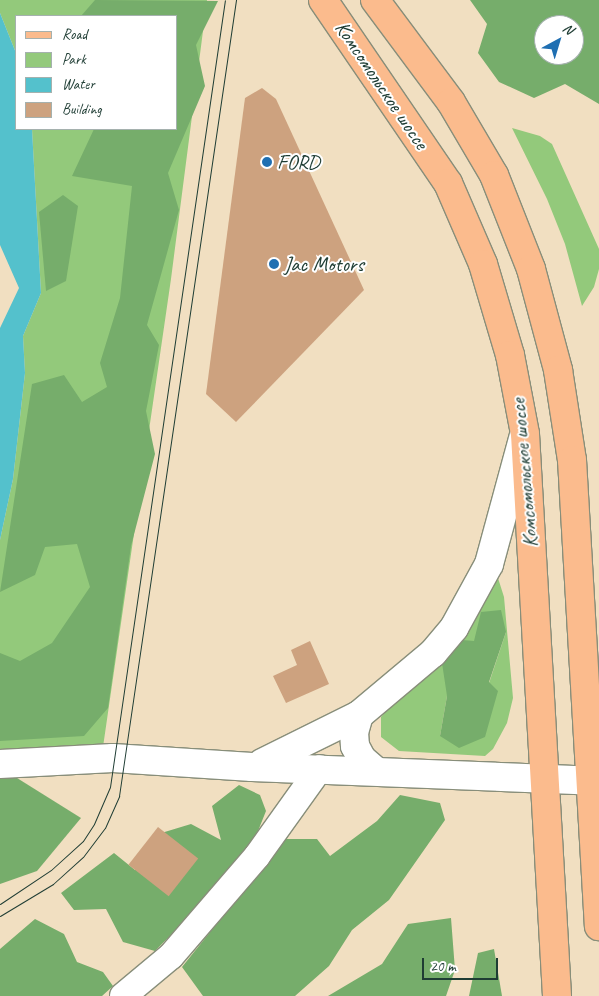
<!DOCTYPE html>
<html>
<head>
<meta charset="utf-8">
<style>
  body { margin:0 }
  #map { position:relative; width:599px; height:996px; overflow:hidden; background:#f1dfc1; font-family:Caveat,sans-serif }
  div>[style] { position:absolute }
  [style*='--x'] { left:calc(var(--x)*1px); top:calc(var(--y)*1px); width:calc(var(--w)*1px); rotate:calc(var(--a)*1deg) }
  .green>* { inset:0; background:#93c97b }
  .forest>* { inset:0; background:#76ad6b }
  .water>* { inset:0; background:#54c1cc }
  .building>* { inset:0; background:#cda27f; transform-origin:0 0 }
  .roads { filter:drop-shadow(1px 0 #888e7a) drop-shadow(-1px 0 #888e7a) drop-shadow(0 1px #888e7a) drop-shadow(0 -1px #888e7a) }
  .minor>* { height:26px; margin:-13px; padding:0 13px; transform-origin:13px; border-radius:13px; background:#fff }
  .tertiary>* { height:28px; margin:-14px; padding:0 14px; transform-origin:14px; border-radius:14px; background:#fff }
  .primary>* { height:28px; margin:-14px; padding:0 14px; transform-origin:14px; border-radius:14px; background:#fbbb8d }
  .tram>* { height:1px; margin:-0.5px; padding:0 0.5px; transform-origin:0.5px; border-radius:0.5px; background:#1f3d34 }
  .dots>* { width:14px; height:14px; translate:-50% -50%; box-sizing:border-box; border:2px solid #fff; border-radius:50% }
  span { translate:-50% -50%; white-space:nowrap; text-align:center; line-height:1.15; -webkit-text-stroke:4px #fff; paint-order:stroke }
  .street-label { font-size:21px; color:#1f3d34 }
  .poi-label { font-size:21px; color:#1f3d34 }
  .left { translate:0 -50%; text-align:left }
  .legend { position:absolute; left:15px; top:15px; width:162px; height:115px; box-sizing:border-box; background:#fff; border:1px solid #a5b1ae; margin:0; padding:6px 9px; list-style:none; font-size:15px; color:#1f3d34 }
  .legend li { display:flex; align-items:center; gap:10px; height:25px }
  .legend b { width:25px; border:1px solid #a5b1ae }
  .north { position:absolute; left:534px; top:15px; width:50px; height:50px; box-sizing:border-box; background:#fff; border:1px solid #a5b1ae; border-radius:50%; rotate:39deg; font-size:14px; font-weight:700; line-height:20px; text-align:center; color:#1f3d34 }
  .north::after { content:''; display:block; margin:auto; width:18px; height:22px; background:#1f6fb2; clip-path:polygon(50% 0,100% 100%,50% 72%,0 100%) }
  .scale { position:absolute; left:422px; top:958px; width:76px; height:22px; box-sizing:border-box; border:2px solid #1f3d34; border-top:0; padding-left:6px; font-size:15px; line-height:18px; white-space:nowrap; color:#1f3d34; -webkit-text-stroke:4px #fff; paint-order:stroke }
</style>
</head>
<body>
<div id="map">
  <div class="green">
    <i style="clip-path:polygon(0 0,207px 0,171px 279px,103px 747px,0 749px,0 540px,13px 479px,25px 373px,23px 336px,41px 293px,32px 129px,176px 129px,176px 16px,16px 16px,16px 53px,0 13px)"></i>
    <i style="clip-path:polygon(512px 128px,540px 136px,552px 144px,599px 249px,599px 269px,594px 287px,582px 306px,565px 244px,547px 199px)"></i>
    <i style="clip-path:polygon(evenodd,498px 578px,504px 597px,513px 698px,507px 723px,493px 749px,485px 756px,399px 751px,381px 737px,381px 717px,498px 578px,506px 632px,489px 683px,440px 736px,447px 696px,474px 642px,506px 632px)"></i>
  </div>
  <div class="forest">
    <i style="clip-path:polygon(95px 0,218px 1px,196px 45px,205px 86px,168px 173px,179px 210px,147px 325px,159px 345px,146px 411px,155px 454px,131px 546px,108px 708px,84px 736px,0 741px,0 653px,20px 661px,52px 643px,90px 587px,77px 544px,45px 547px,35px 575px,0 592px,32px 384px,64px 375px,82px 402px,107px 387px,100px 363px,120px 298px,132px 186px,72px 176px,94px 129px,176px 129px,176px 16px,81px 16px)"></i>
    <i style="clip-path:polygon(evenodd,470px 0,599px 0,599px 104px,565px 84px,534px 98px,499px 82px,478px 53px,487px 24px,470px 0,544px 25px,574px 25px,574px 55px,544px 55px,544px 25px)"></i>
    <i style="clip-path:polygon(63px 195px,78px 206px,66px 281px,46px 291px,39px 212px)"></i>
    <i style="clip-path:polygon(501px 610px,506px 632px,489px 682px,498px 691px,485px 737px,459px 748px,440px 736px,447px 696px,442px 663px,462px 640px,474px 641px,481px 612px)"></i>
    <i style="clip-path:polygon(0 777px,17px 778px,81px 818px,37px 871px,0 884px)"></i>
    <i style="clip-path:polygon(239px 785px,260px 795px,266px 811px,248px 856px,155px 951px,123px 942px,106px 909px,74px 910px,61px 893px,114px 853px,135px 870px,158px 834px,191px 824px,221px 840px,212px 806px)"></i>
    <i style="clip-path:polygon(400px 795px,440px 803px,445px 820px,389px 900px,352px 930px,329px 966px,295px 996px,203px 996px,182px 967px,285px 839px,317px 839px,330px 856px,377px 821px)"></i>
    <i style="clip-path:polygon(451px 918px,455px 970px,446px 996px,328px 996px,382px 964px,408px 924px)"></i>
    <i style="clip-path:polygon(35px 919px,64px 934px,77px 962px,103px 972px,113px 986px,102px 996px,0 996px,0 949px)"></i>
    <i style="clip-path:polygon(494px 949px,502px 996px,469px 996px,478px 953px)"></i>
  </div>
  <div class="water">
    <i style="clip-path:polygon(0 13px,16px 53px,16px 129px,32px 129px,41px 293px,23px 336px,25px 373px,13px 479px,0 540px,0 328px,19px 288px,0 245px)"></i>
  </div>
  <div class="building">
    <i style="clip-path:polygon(262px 88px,276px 99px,364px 290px,236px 422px,206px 394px,245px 98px)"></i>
    <i style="clip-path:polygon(310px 641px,329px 684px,286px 703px,273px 676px,297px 665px,291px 650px)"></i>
    <i style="left:158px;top:827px;width:51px;height:48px;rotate:38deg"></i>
  </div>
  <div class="roads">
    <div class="minor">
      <i style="--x:123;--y:996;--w:62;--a:-39.8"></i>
      <i style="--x:171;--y:956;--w:132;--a:-49.3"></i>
      <i style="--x:257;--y:856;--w:108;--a:-54.4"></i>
    </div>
    <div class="tertiary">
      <i style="--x:359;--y:715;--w:18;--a:106"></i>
      <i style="--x:354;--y:732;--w:14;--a:86"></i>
      <i style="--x:355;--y:746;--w:15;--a:62"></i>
      <i style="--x:362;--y:759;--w:18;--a:41"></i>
      <i style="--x:262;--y:763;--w:108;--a:-26.3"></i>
      <i style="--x:359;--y:715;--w:97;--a:-40"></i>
      <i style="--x:433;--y:653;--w:33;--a:-50"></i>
      <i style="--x:454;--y:628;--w:73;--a:-61.3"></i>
      <i style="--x:489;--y:564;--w:130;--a:-74.8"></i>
      <i style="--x:0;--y:764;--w:113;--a:-3"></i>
      <i style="--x:113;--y:758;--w:139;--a:3.7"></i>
      <i style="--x:252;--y:767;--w:347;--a:2.3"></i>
    </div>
    <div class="primary">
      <i style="--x:323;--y:0;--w:222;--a:55.7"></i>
      <i style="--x:448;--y:183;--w:88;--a:66.6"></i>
      <i style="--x:483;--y:264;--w:95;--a:73.5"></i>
      <i style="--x:510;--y:355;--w:80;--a:79.2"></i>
      <i style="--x:525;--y:434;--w:563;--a:86.74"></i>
      <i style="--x:375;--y:0;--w:127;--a:53.3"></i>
      <i style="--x:451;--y:102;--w:85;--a:59.5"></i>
      <i style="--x:494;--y:175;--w:101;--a:68.5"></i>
      <i style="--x:531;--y:269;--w:105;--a:75"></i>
      <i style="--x:558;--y:370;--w:91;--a:81.2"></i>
      <i style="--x:572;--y:460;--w:467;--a:86.7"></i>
    </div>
  </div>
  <div class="tram">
    <i style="--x:0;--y:904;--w:61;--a:-33.7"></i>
    <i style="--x:51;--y:870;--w:43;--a:-42.2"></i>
    <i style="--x:83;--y:841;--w:20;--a:-57"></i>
    <i style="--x:94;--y:824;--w:40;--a:-66.6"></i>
    <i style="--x:110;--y:787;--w:795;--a:-81.69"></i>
    <i style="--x:0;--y:916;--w:62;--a:-31.1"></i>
    <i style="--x:53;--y:884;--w:40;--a:-42"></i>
    <i style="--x:83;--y:857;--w:36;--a:-53"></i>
    <i style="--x:105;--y:828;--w:35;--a:-66"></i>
    <i style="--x:119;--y:796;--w:805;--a:-81.64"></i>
  </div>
  <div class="dots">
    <i style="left:267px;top:162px;background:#1f6fb2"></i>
    <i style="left:274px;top:264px;background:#1f6fb2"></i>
  </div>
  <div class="street-label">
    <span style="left:382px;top:85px;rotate:56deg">Комсомольское шоссе</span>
    <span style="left:524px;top:473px;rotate:-95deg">Комсомольское шоссе</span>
  </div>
  <div class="poi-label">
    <span class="left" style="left:277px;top:162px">FORD</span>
    <span class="left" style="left:284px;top:264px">Jac Motors</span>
  </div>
  <ul class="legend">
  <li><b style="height:6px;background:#fbbb8d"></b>Road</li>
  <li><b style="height:14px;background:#93c97b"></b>Park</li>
  <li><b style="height:14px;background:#54c1cc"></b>Water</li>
  <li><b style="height:14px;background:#cda27f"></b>Building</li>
  </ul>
  <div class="north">N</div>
  <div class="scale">20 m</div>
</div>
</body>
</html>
